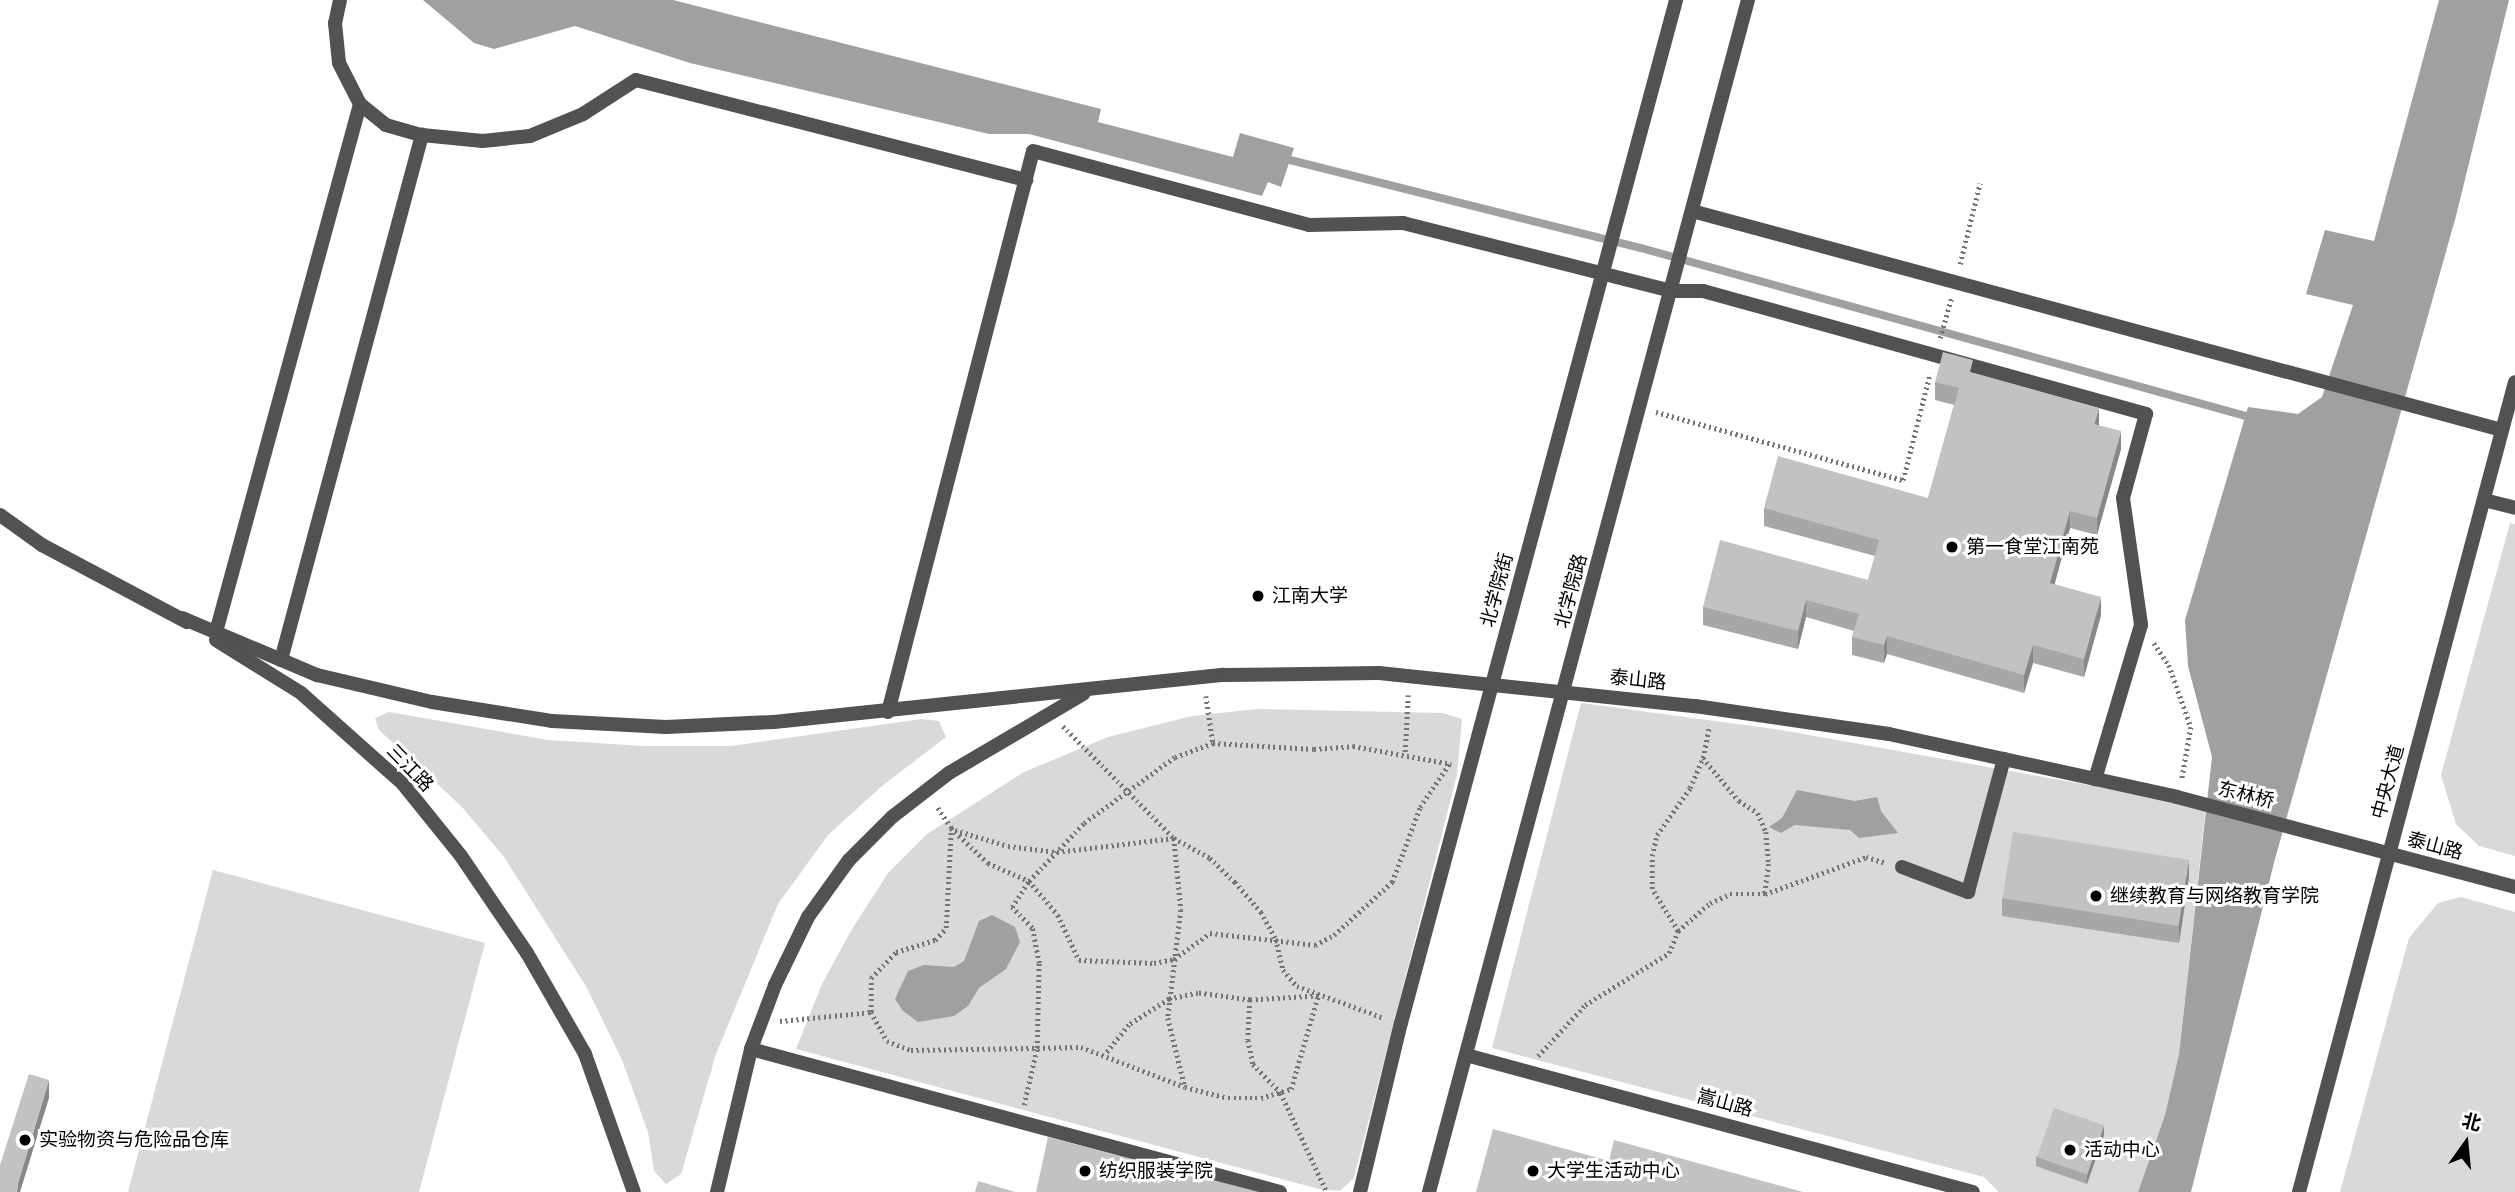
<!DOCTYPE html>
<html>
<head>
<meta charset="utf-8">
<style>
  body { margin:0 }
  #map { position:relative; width:2515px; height:1192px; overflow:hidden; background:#fff; font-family:Helvetica,"Noto Sans SC",sans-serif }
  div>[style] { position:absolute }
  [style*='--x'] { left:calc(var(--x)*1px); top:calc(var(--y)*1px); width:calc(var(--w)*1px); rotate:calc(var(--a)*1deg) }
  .green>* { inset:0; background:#d9d9d9 }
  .water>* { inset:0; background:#a0a0a0 }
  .stream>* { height:8px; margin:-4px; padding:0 4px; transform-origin:4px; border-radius:4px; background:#a0a0a0 }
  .path>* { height:4.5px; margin-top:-2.25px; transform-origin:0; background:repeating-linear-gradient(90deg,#747474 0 2px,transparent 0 5.5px) }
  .lane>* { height:14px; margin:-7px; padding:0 7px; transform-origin:7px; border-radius:7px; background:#525252 }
  .street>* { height:14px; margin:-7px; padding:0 7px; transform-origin:7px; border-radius:7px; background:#525252 }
  .wall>* { inset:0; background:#a7a7a7 }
  .shaded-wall>* { inset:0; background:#888 }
  .building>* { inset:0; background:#c2c2c2; transform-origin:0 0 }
  .dots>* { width:19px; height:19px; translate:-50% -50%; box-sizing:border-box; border:4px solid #fff; border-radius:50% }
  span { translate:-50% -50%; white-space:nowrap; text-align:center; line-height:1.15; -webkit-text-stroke:6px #fff; paint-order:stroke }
  .poi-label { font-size:19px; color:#000 }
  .left { translate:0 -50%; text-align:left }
  .street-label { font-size:19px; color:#000 }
  .north { position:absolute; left:2431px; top:1108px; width:70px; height:70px; -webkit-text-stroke:5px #fff; paint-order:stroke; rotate:15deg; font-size:19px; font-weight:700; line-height:28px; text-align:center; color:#000 }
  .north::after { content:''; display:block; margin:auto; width:24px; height:32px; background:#000; clip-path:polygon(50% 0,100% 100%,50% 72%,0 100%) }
</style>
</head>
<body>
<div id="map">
  <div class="green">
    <i style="clip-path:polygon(2510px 523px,2515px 524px,2515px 856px,2479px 846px,2456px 824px,2441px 775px)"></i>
    <i style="clip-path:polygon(1581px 703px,1781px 730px,2206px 806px,2179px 1054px,2165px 1115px,2138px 1192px,1999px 1192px,1984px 1177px,1492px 1048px)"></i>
    <i style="clip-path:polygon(1258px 709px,1443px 713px,1462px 719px,1457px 775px,1354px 1178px,1340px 1191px,1319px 1189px,796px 1049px,822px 984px,852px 929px,888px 873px,927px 834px,1024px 772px,1108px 737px,1192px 716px)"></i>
    <i style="clip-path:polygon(389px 712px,548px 740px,644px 746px,731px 746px,922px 719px,939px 721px,946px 737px,882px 786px,828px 835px,778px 904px,716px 1054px,681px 1174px,666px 1184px,654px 1171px,648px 1132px,622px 1060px,587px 988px,504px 857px,462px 807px,379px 730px,375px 718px)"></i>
    <i style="clip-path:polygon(213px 870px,485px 943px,419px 1192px,128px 1192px)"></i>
    <i style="clip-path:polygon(2461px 897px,2515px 912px,2515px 1192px,2340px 1192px,2409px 938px,2438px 903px)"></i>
  </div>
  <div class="water">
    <i style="clip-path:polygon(423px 0,673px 0,1101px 109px,1098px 122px,1233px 157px,1240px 133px,1294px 148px,1281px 187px,1268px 182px,1262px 196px,1029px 134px,989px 134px,690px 63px,575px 26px,494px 49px,474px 43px)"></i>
    <i style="clip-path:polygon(2439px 0,2509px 0,2456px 216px,2275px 859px,2191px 1192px,2138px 1192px,2165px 1115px,2179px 1054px,2212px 757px,2188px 666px,2185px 620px,2248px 407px,2298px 414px,2322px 397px,2353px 305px,2306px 294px,2325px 230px,2374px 241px)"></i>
    <i style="clip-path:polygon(1797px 790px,1855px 801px,1877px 797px,1881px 811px,1898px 833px,1859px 838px,1850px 830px,1795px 825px,1781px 833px,1769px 827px,1782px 818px)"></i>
    <i style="clip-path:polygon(992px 915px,1015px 927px,1020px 942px,1006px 969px,979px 988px,968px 1006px,954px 1016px,918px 1022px,903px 1011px,895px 999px,908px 971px,924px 965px,954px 967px,964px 961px,979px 921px)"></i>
  </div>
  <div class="stream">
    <i style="--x:1290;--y:160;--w:362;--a:14.1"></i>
    <i style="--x:1641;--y:248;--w:628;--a:15.52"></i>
  </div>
  <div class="path">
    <i style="--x:1960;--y:264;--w:83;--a:-76.1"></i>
    <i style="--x:1940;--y:338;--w:41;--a:-74.2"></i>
    <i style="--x:1656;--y:412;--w:256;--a:15.4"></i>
    <i style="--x:1903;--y:480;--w:110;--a:-75.8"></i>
    <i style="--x:2154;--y:643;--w:27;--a:56"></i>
    <i style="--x:2169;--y:665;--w:66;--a:70.5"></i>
    <i style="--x:2191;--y:727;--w:53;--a:99.8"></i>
    <i style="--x:1206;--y:696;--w:48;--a:81.5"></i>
    <i style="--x:1063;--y:726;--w:158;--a:45.3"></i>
    <i style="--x:1174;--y:838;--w:41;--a:29.1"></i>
    <i style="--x:1210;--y:858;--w:35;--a:44"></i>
    <i style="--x:1235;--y:882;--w:40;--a:49"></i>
    <i style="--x:1261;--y:912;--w:31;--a:61"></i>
    <i style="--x:1276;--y:939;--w:32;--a:77"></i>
    <i style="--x:1283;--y:970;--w:21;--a:49"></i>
    <i style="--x:1297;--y:986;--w:93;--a:20.2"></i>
    <i style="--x:1405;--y:752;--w:57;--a:-87"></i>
    <i style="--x:1703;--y:758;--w:56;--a:50.1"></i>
    <i style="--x:1739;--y:801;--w:22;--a:32"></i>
    <i style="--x:1758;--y:813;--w:21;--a:67"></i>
    <i style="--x:1766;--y:832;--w:32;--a:85"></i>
    <i style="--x:1769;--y:864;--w:30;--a:98"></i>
    <i style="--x:951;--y:828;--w:51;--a:43.4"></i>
    <i style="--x:988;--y:863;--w:45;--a:23.7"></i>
    <i style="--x:1029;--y:881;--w:45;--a:49.5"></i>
    <i style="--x:1058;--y:915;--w:50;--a:65"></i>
    <i style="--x:1079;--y:960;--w:75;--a:2.3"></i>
    <i style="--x:1154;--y:963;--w:20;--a:-11"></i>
    <i style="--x:1174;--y:959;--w:44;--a:-35.8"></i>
    <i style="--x:1210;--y:933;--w:106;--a:6.5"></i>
    <i style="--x:1315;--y:945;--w:21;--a:-28"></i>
    <i style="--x:1334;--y:935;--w:79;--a:-42.4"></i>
    <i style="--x:1392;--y:882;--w:80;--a:-69.5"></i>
    <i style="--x:1420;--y:807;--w:52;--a:-56"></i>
    <i style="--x:955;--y:830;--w:55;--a:16.8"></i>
    <i style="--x:1008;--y:846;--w:49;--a:7"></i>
    <i style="--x:1057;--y:852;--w:118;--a:-6.8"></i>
    <i style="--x:1174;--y:838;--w:72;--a:84.4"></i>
    <i style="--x:1181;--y:910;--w:109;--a:96.9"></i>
    <i style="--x:1168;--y:1018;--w:71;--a:76.2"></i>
    <i style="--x:1678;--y:931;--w:49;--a:-121.8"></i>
    <i style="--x:1652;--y:889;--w:33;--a:-90"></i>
    <i style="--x:1652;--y:856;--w:22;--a:-77"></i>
    <i style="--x:1657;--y:835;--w:57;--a:-54.9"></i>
    <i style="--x:1690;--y:788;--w:33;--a:-67"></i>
    <i style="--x:1703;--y:758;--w:33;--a:-79"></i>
    <i style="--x:1250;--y:1000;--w:40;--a:92.9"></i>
    <i style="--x:1248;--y:1040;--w:25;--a:78"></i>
    <i style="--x:1253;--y:1064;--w:40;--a:46"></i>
    <i style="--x:1281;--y:1093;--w:109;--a:65.1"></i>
    <i style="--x:871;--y:1012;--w:34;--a:-90"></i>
    <i style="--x:871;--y:978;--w:36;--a:-46"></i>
    <i style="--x:896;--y:952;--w:41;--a:-17.1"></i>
    <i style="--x:935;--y:940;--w:16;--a:-47"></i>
    <i style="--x:946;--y:928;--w:100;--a:-87.1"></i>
    <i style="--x:951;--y:828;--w:27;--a:-124"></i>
    <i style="--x:780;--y:1021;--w:91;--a:-5.6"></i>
    <i style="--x:871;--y:1012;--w:33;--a:61"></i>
    <i style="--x:887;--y:1041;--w:26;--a:21"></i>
    <i style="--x:911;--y:1050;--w:170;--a:-1"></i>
    <i style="--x:1081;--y:1047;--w:111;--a:21"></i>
    <i style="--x:1185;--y:1087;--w:44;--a:14.3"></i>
    <i style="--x:1228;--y:1098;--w:33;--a:0"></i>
    <i style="--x:1261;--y:1098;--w:31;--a:-17"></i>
    <i style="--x:1291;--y:1089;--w:97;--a:-73.8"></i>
    <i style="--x:1318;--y:996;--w:68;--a:176.6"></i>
    <i style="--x:1250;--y:1000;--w:52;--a:-172.3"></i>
    <i style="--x:1198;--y:993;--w:30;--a:168"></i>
    <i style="--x:1169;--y:999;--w:48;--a:147"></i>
    <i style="--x:1129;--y:1025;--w:38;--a:129"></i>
    <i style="--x:1538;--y:1056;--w:69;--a:-47.3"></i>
    <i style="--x:1585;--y:1005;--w:99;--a:-31.8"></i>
    <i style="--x:1669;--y:953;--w:24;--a:-68"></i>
    <i style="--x:1678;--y:931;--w:43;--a:-41.2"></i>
    <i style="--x:1710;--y:903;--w:22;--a:-24"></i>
    <i style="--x:1730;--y:894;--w:35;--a:0"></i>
    <i style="--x:1765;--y:894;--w:108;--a:-20.1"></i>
    <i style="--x:1866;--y:857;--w:19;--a:16"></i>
    <i style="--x:1024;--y:1105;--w:58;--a:-77.2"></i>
    <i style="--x:1037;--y:1048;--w:85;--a:-88.7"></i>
    <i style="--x:1039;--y:963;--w:36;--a:-101"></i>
    <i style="--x:1032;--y:928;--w:29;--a:-134"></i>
    <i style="--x:1012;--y:907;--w:31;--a:-57"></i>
    <i style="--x:1029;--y:881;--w:80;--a:-46.5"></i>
    <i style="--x:1084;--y:823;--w:112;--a:-36"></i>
    <i style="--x:1175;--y:757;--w:40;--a:-20.2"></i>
    <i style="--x:1213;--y:743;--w:101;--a:3.4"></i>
    <i style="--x:1314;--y:749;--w:39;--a:-4"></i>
    <i style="--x:1353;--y:746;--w:100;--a:10.4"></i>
  </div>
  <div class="lane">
    <i style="--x:340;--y:0;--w:24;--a:102"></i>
    <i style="--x:335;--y:23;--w:40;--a:84.3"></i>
    <i style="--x:339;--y:63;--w:46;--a:62.9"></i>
    <i style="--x:360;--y:104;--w:33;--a:39"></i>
    <i style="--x:386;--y:125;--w:37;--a:16"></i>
    <i style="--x:422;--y:135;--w:61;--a:5.6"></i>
    <i style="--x:483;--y:141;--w:47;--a:-6.1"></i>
    <i style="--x:530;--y:136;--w:57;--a:-22.5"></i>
    <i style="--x:583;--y:114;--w:63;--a:-32.7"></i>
    <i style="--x:636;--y:80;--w:403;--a:14.4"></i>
    <i style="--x:1692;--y:211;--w:839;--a:15.13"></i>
    <i style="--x:2484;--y:500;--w:32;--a:14"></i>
    <i style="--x:216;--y:632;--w:547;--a:-74.74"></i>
    <i style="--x:281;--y:660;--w:544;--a:-74.97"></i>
    <i style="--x:888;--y:712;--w:579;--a:-75.51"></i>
    <i style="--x:1033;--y:151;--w:286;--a:15"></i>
    <i style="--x:1309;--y:225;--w:94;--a:-1.2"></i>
    <i style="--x:1403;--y:223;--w:276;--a:14.2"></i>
    <i style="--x:1671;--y:291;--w:32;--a:0"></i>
    <i style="--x:1703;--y:291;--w:460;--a:15.5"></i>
    <i style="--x:2146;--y:414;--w:87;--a:105.3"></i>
    <i style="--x:2123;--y:498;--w:128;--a:81.9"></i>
    <i style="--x:2141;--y:625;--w:161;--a:106.6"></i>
    <i style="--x:751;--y:1049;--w:548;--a:15.13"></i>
    <i style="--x:1466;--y:1055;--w:525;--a:15.12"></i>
    <i style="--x:1360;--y:1192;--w:174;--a:-76.4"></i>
    <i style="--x:1401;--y:1023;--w:1059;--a:-74.95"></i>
    <i style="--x:1429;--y:1192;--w:1234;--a:-75.02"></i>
  </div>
  <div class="street">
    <i style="--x:0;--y:515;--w:52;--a:35.5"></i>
    <i style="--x:42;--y:545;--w:164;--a:28"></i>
    <i style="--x:182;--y:618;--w:147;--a:22.9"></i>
    <i style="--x:317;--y:675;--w:118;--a:13.2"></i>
    <i style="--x:432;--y:702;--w:121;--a:9"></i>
    <i style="--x:552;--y:721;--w:114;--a:3"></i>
    <i style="--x:666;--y:727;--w:108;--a:-2.7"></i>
    <i style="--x:774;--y:722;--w:452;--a:-6"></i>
    <i style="--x:1224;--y:675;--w:155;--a:-0.7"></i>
    <i style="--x:1379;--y:673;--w:318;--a:6"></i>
    <i style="--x:1695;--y:706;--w:196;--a:8.2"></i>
    <i style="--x:1889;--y:734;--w:295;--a:12.3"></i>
    <i style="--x:2177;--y:797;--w:350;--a:14.9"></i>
    <i style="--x:216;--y:640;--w:100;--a:31.9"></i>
    <i style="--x:301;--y:693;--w:137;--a:41.7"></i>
    <i style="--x:403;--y:784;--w:92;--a:51.1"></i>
    <i style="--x:461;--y:856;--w:117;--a:55.8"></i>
    <i style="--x:527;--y:953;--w:116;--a:60.1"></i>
    <i style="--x:585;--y:1054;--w:146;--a:70.5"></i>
    <i style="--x:1902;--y:867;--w:71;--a:20.7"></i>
    <i style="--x:1968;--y:892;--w:138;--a:-74.9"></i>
    <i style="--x:717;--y:1192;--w:147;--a:-76.6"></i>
    <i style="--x:751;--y:1049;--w:68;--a:-69.4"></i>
    <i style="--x:775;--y:985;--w:76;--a:-64.1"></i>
    <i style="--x:808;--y:917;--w:70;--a:-54.3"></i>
    <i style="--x:849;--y:860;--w:61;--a:-45"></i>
    <i style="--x:892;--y:817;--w:72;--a:-37.7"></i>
    <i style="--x:949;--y:773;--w:156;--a:-30.5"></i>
    <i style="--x:2299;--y:1192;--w:838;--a:-75.07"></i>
  </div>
  <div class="wall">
    <i style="clip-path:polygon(1973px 373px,2121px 449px,2097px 535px,2070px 528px,2054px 584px,2101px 615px,2084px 677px,2033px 663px,2024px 693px,1887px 654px,1884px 663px,1852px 655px,1852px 637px,1854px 631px,1806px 617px,1798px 649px,1703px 625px,1703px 607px,1868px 580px,1875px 556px,1764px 526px,1764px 508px,1928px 498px,1954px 405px,1935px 400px,1935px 382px)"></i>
    <i style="clip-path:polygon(2189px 877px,2179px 943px,2002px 916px,2002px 898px)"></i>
    <i style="clip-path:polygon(2104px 1135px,2087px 1184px,2036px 1166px,2036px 1157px)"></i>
  </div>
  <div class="shaded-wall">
    <i style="clip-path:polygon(2099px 408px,2099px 426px,2094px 424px)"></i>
    <i style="clip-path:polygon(2121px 431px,2121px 449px,2097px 535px,2097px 518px)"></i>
    <i style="clip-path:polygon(2070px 511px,2070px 528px,2050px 601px,2050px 583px)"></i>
    <i style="clip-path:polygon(2101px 597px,2101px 615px,2084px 677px,2084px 659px)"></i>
    <i style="clip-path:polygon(1806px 600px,1806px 617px,1798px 649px,1798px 631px)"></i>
    <i style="clip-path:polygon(1887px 636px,1887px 654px,1884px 663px,1884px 645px)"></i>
    <i style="clip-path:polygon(2033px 645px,2033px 663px,2024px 693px,2024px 675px)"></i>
    <i style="clip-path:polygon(2189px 859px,2189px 877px,2179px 943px,2179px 925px)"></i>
    <i style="clip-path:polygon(49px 1080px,49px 1098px,20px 1192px,17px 1192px,18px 1183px)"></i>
    <i style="clip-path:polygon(2104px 1125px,2104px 1135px,2087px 1184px,2087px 1175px)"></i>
  </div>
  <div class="building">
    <i style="clip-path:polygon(1943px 352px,1973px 360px,1970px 372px,2099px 408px,2094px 424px,2121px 431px,2097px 518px,2070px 511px,2050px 583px,2101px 597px,2084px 659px,2033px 645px,2024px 675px,1887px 636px,1884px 645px,1852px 637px,1859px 614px,1806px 600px,1798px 631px,1703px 607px,1720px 540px,1868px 580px,1879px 540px,1764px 508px,1778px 456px,1928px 498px,1959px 388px,1935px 382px)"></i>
    <i style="left:2013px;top:832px;width:178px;height:67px;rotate:9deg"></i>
    <i style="clip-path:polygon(29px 1074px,49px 1080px,18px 1183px,17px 1192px,0 1192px,0 1165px)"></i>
    <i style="left:2054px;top:1108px;width:53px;height:52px;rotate:19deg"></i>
    <i style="clip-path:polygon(1493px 1129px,1609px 1161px,1614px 1140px,1803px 1192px,1476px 1192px)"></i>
    <i style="clip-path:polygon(1048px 1137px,1259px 1192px,1036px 1192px)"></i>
    <i style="clip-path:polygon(978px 1181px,1015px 1192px,975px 1192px)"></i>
  </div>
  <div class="dots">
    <i style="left:1952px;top:547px;background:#000"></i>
    <i style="left:1258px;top:596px;background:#000"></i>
    <i style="left:2096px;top:896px;background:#000"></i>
    <i style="left:25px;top:1140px;background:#000"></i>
    <i style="left:2070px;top:1150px;background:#000"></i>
    <i style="left:1085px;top:1171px;background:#000"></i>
    <i style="left:1533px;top:1171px;background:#000"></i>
  </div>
  <div class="poi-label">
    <span class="left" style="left:1966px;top:547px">第一食堂江南苑</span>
    <span class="left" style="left:1272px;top:596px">江南大学</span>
    <span class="left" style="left:2110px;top:896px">继续教育与网络教育学院</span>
    <span class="left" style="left:39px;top:1140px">实验物资与危险品仓库</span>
    <span class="left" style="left:2084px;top:1150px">活动中心</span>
    <span class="left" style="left:1099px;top:1171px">纺织服装学院</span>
    <span class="left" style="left:1547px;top:1171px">大学生活动中心</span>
  </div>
  <div class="street-label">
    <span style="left:1497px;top:590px;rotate:-75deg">北学院街</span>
    <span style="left:1571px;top:591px;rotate:-75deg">北学院路</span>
    <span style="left:1638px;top:680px;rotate:6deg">泰山路</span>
    <span style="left:410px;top:768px;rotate:46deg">三江路</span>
    <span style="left:2388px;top:782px;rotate:-75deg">中央大道</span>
    <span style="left:2246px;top:795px;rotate:14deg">东林桥</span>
    <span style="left:2435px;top:846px;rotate:15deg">泰山路</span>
    <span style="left:1725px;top:1103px;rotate:15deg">嵩山路</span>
  </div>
  <div class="north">北</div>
</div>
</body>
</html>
